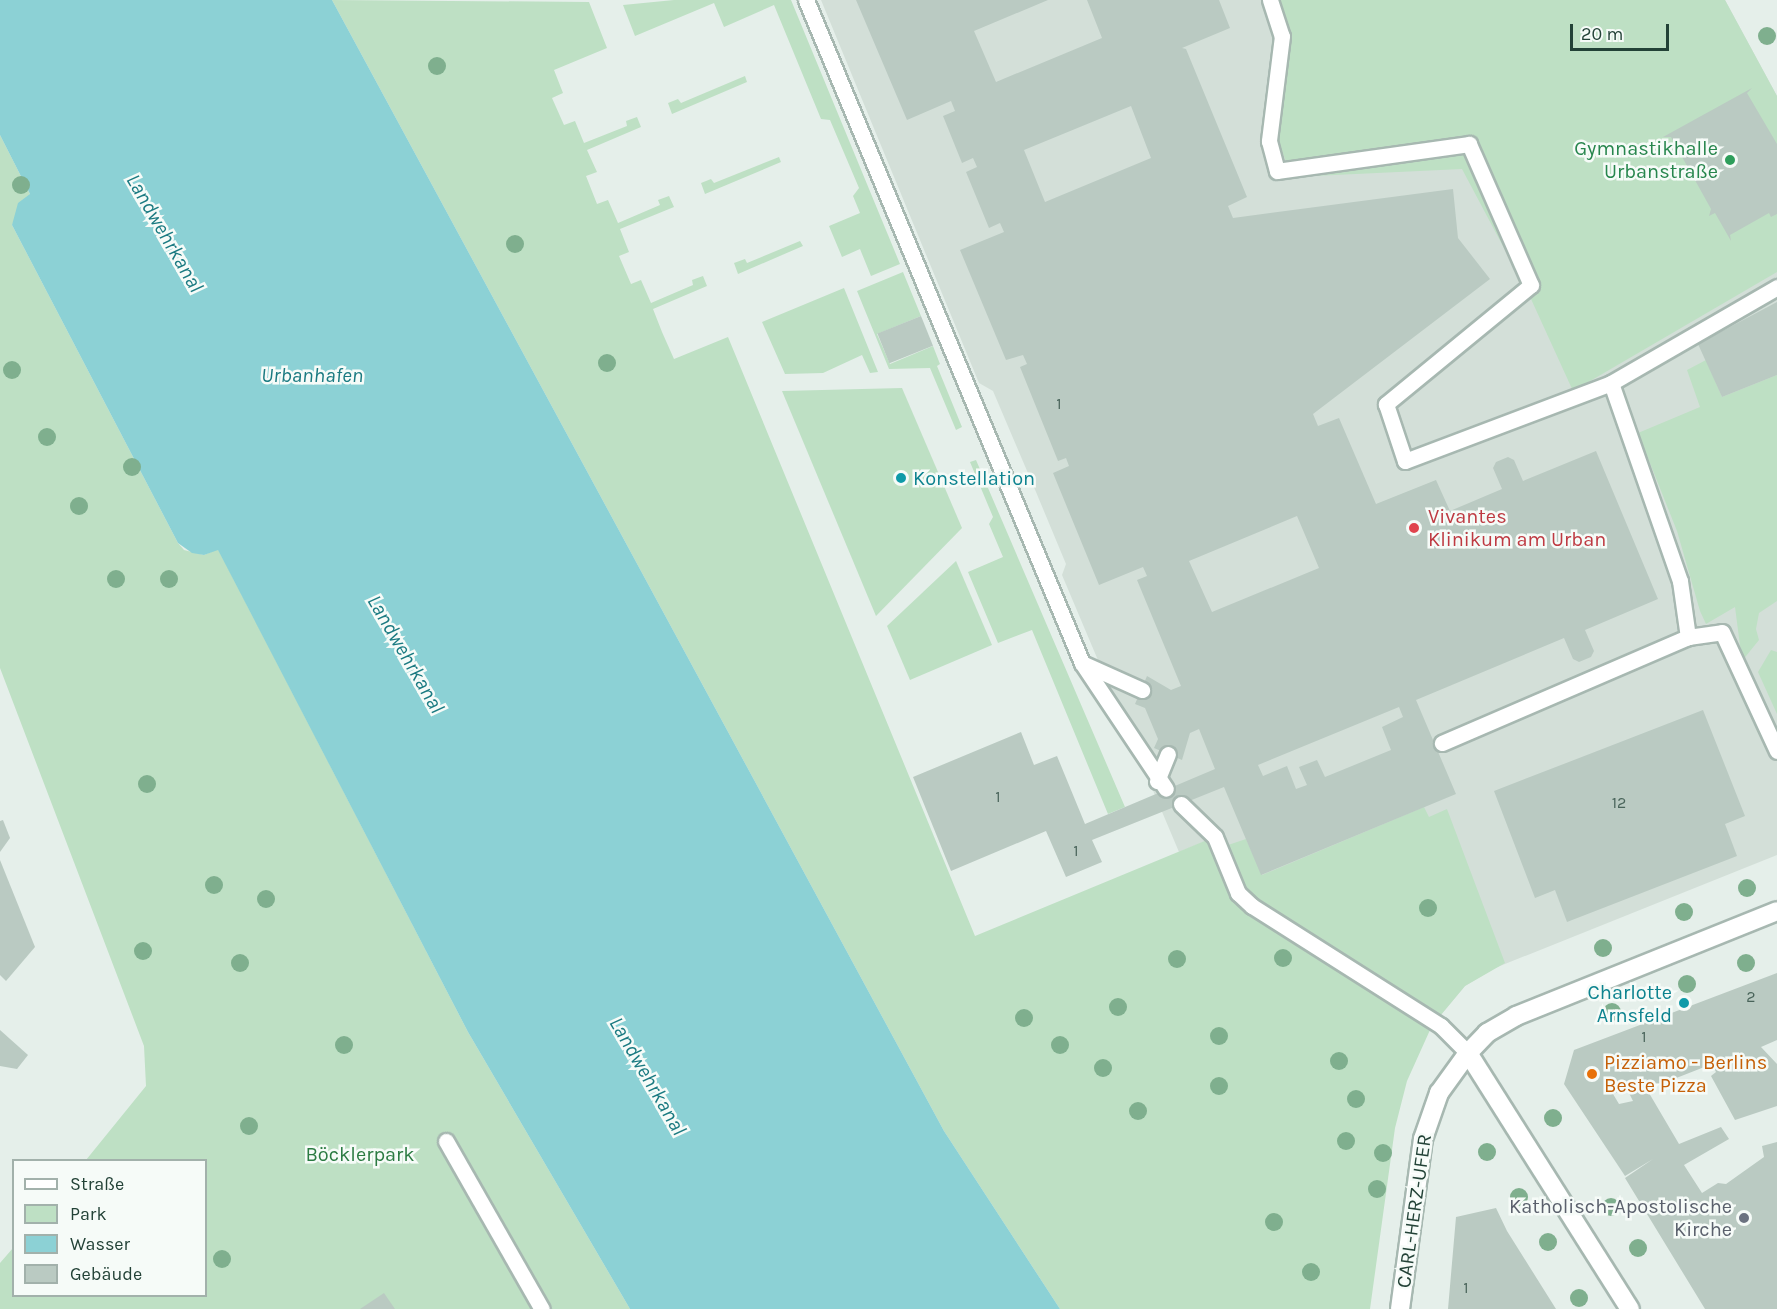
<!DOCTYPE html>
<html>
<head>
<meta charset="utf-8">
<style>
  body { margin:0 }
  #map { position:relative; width:1777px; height:1309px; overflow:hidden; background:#e5efea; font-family:Karla,sans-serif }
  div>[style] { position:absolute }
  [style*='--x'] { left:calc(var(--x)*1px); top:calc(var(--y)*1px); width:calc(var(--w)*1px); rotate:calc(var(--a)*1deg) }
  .built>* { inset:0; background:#d3dfd8 }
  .green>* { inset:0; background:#bee0c4 }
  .water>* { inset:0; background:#8cd1d5 }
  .building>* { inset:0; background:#bacac2; transform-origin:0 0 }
  .roads { filter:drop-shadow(2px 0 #a7b8b1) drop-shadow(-2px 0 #a7b8b1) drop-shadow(0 2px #a7b8b1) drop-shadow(0 -2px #a7b8b1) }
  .service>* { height:15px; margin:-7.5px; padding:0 7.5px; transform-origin:7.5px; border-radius:7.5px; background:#fff }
  .minor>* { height:18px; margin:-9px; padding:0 9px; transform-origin:9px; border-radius:9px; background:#fff }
  .trees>* { width:18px; height:18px; margin:-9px; border-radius:50%; background:#7faf8e }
  .dots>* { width:16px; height:16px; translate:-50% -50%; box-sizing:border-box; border:3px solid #f6fbf8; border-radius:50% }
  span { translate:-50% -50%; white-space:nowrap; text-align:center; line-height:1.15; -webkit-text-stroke:5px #f6fbf8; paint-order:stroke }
  .number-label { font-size:16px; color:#49645a }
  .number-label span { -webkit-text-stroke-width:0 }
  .leisure-label { font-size:20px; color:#27864d }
  .right { translate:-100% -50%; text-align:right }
  .culture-label { font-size:20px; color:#0d838f }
  .left { translate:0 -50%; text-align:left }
  .health-label { font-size:20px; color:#be3a42 }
  .food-label { font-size:20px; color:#c56008 }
  .park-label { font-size:20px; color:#2b7b42 }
  .worship-label { font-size:20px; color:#5b616d }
  .street-label { font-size:20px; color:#234237 }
  .water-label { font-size:21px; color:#1a7a81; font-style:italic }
  .legend { position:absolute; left:12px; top:1159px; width:195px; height:138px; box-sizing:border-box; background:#f6fbf8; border:2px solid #a2b1ab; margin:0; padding:8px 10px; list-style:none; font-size:18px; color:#234237 }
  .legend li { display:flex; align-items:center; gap:12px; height:30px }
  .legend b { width:30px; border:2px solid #a2b1ab }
  .scale { position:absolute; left:1570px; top:24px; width:99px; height:27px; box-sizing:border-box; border:3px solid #234237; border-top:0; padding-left:8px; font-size:18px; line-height:21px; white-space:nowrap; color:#234237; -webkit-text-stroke:4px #f6fbf8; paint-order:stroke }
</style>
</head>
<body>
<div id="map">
  <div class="built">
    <i style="clip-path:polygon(821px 0,1725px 0,1777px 96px,1777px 855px,1495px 968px,1465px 986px,1440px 1016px,1255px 897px,1245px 885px,1223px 834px,1179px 852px,1062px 575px,1066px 564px,1036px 492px,993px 391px,979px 383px)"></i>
  </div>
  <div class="green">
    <i style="clip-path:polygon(332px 0,589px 2px,607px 48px,554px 70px,563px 93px,552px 98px,564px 125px,575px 121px,584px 143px,627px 126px,626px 121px,637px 117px,641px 127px,587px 150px,597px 172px,586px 176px,597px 204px,608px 200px,618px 223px,660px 205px,658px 200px,669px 196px,674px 207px,620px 229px,629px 252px,619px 256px,631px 284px,641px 280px,651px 303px,693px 285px,692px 280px,703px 276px,707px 286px,653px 309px,662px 332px,674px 359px,728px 337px,975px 936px,1207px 840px,1229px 893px,1247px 913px,1430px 1030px,1407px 1081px,1395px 1128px,1370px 1309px,1060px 1309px,944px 1131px)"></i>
    <i style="clip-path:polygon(674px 0,791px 0,900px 264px,871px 276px,860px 249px,842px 257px,829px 226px,860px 213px,853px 196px,859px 188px,830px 120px,821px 119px,774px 5px,724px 27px,714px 3px,635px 36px,623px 5px)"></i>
    <i style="clip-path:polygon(1280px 0,1725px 0,1777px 96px,1777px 272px,1573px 391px,1531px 299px,1462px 169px,1292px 177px,1276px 136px,1287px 41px)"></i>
    <i style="clip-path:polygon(745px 76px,747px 82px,672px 114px,668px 103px,678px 99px,681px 103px)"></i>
    <i style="clip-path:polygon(0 135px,30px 194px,12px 225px,178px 543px,184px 550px,204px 555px,218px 549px,468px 1032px,630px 1309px,0 1309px,0 1263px,13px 1248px,14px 1296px,206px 1296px,206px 1160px,86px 1160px,146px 1086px,144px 1046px,0 668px)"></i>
    <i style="clip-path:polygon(779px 157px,781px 162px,705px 194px,701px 183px,711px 179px,714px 183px)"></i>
    <i style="clip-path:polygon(800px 241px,803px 246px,738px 274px,734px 263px,745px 259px,747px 263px)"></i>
    <i style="clip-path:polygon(903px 272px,921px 316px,877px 334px,890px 364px,933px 346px,940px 364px,937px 366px,962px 427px,956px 430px,930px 368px,889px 369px,857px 291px)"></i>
    <i style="clip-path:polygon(844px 288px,878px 372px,870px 373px,862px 355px,823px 373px,785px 374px,762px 322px)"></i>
    <i style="clip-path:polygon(1706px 360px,1722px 397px,1777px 375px,1777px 601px,1759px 613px,1756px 629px,1759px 640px,1742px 661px,1735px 607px,1706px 624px,1700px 611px,1677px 531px,1638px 433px,1700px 407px,1687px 370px)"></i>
    <i style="clip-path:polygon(902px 388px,962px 528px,876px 616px,782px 391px)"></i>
    <i style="clip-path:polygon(976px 460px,1125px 807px,1108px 814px,1032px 630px,998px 643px,968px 572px,1003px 557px,989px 524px,993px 517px,970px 462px)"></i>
    <i style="clip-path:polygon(956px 561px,992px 645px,910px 680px,887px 626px)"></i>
    <i style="clip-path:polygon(1771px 650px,1777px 652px,1777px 714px,1758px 672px)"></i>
    <i style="clip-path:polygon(1424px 807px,1429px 817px,1447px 809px,1505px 963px,1465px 986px,1440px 1016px,1255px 897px,1245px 885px,1228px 845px,1246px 839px,1262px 875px)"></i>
  </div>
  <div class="water">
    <i style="clip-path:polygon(0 0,332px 0,944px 1131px,1060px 1309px,630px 1309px,468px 1032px,218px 550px,204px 555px,192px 553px,178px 543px,12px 225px,18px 203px,30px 194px,0 135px)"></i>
  </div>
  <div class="building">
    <i style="clip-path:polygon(evenodd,856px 0,1048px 0,974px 31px,996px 82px,1102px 38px,1087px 0,1219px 0,1230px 28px,1182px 48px,1186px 49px,1247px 197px,1228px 206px,1233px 218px,1453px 189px,1458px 238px,1490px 279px,1313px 414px,1318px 426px,1339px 418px,1376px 504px,1436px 480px,1450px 511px,1502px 489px,1493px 468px,1496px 462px,1508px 457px,1514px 460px,1523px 481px,1596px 451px,1658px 599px,1585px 630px,1594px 651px,1591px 657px,1579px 662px,1573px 659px,1564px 638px,1416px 700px,1456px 794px,1261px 875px,1224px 787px,1092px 840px,1102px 862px,1066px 877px,1046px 831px,951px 871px,913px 777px,1021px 732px,1034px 765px,1057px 756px,1085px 824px,1215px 769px,1199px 729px,1190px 733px,1182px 760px,1154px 748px,1158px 739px,1145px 708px,1135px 704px,1147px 676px,1171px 690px,1181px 686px,1137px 580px,1147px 576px,1143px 567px,1099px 585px,1053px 473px,1069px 466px,1066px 458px,1058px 461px,1020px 367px,1027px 364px,1023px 355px,1006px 360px,960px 250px,1004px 232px,1000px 223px,989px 228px,966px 172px,977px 167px,973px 158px,962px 163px,943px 116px,955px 111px,951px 101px,907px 120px,856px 0,1131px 106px,1151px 158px,1045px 202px,1024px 150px,1131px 106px,856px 0,1297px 516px,1319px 568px,1212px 612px,1189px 561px,1297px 516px,856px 0,1399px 707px,1403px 717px,1382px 727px,1391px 750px,1325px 777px,1317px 760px,1299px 767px,1307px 785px,1296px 789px,1287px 766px,1263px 776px,1258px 765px,1399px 707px)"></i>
    <i style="clip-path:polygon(1752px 88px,1747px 93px,1777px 144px,1777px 214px,1771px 217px,1769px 213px,1730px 235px,1731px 241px,1715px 213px,1709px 216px,1711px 209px,1671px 137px,1663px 137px)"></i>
    <i style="clip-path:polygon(1777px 302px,1777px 375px,1722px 397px,1698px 344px)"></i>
    <i style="left:921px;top:316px;width:32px;height:47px;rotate:68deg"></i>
    <i style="clip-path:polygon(1703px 710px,1745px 816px,1725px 824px,1737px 856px,1567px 922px,1555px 890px,1535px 898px,1494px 791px)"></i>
    <i style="clip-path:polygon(3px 820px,10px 838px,0 852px,0 821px)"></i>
    <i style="clip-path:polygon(0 860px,35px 947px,6px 981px,0 975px)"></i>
    <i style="clip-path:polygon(evenodd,1777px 973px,1777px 1040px,1761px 1047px,1777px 1064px,1777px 1106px,1735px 1120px,1711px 1076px,1716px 1072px,1712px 1064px,1656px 1086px,1649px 1093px,1679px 1144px,1721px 1127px,1729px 1139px,1684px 1165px,1702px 1193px,1718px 1183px,1726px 1184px,1764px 1157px,1762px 1146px,1777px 1142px,1777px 1309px,1705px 1309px,1625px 1178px,1653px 1159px,1625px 1176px,1564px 1084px,1574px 1050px,1777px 973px,1627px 1089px,1633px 1101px,1619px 1104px,1613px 1094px,1627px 1089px)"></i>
    <i style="clip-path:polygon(0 1030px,28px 1055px,17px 1069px,0 1066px)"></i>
    <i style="clip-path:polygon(1496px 1208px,1507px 1231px,1556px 1309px,1448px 1309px,1456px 1217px)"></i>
    <i style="clip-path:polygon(384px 1293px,395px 1309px,360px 1309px)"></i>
  </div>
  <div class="roads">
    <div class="service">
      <i style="--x:806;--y:0;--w:718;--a:67.4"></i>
      <i style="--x:1082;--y:663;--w:151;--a:56.3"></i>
      <i style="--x:1270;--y:0;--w:38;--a:72"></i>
      <i style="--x:1282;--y:36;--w:106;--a:97.1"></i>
      <i style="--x:1269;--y:141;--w:31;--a:75"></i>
      <i style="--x:1277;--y:171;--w:194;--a:-8"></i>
      <i style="--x:1469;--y:144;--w:154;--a:66.3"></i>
      <i style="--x:1531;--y:285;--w:188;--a:140.6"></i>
      <i style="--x:1386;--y:404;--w:60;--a:71.6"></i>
      <i style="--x:1405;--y:461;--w:220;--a:-20.7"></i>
      <i style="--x:1611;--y:383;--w:210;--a:70.8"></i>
      <i style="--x:1680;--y:581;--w:57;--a:81.9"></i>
      <i style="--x:1688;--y:637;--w:268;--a:156.7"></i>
      <i style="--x:1611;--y:383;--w:192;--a:-30"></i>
      <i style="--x:1688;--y:637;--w:34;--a:-8"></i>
      <i style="--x:1722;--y:632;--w:131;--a:65.2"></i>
      <i style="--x:1082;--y:663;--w:66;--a:24.2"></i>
      <i style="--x:1157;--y:781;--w:29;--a:-68"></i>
      <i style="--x:1181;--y:804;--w:47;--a:44.1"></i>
      <i style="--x:1215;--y:837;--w:61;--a:67.7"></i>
      <i style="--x:1238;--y:893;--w:19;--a:43"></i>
      <i style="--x:1252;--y:906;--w:224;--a:32.4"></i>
      <i style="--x:1441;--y:1026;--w:38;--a:45"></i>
      <i style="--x:446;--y:1141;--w:193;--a:60.3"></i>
    </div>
    <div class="minor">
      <i style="--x:1468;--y:1053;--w:303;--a:57.7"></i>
      <i style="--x:1400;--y:1309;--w:172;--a:-82.3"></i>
      <i style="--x:1423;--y:1139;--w:49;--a:-70.8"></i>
      <i style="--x:1439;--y:1093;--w:49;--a:-54.1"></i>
      <i style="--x:1468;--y:1053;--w:28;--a:-46"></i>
      <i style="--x:1487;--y:1033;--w:34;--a:-30"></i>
      <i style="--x:1516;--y:1016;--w:281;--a:-21.9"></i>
    </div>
  </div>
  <div class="trees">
    <i style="left:1767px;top:36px"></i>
    <i style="left:437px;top:66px"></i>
    <i style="left:21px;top:185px"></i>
    <i style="left:515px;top:244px"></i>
    <i style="left:607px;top:363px"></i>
    <i style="left:12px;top:370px"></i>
    <i style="left:47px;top:437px"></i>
    <i style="left:132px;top:467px"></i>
    <i style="left:79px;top:506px"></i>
    <i style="left:116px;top:579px"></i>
    <i style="left:169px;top:579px"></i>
    <i style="left:147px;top:784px"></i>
    <i style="left:214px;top:885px"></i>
    <i style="left:1747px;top:888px"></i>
    <i style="left:266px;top:899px"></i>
    <i style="left:1428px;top:908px"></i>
    <i style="left:1684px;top:912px"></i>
    <i style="left:1603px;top:948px"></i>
    <i style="left:143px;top:951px"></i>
    <i style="left:1283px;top:958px"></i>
    <i style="left:1177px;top:959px"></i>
    <i style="left:240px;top:963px"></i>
    <i style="left:1746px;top:963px"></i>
    <i style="left:1687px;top:984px"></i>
    <i style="left:1118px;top:1007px"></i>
    <i style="left:1612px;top:1012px"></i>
    <i style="left:1024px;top:1018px"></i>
    <i style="left:1219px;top:1036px"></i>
    <i style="left:344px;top:1045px"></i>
    <i style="left:1060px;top:1045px"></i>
    <i style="left:1339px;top:1061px"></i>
    <i style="left:1103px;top:1068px"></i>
    <i style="left:1219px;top:1086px"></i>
    <i style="left:1356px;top:1099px"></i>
    <i style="left:1138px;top:1111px"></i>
    <i style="left:1553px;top:1118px"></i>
    <i style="left:249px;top:1126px"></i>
    <i style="left:1346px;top:1141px"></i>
    <i style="left:1487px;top:1152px"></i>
    <i style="left:1383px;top:1153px"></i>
    <i style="left:1377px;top:1189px"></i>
    <i style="left:1519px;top:1197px"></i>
    <i style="left:1611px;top:1207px"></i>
    <i style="left:1274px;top:1222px"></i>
    <i style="left:1548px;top:1242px"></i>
    <i style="left:1638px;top:1248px"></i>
    <i style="left:222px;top:1259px"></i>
    <i style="left:1311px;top:1272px"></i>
    <i style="left:1579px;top:1298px"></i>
  </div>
  <div class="dots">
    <i style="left:1730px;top:160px;background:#2e9e5b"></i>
    <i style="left:901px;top:478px;background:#0f9aa8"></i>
    <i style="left:1414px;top:528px;background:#e0444e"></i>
    <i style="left:1684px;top:1003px;background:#0f9aa8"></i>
    <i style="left:1592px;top:1074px;background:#e8710a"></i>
    <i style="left:1744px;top:1218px;background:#6b7280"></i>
  </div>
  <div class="number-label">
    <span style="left:1059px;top:404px">1</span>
    <span style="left:998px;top:797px">1</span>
    <span style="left:1619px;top:803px">12</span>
    <span style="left:1076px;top:851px">1</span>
    <span style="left:1751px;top:997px">2</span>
    <span style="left:1644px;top:1037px">1</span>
    <span style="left:1466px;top:1288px">1</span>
  </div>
  <div class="leisure-label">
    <span class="right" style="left:1718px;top:160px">Gymnastikhalle<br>Urbanstraße</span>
  </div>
  <div class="culture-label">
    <span class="left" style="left:913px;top:478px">Konstellation</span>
    <span class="right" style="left:1672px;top:1004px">Charlotte<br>Arnsfeld</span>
  </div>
  <div class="health-label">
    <span class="left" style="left:1428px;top:528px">Vivantes<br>Klinikum am Urban</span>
  </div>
  <div class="food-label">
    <span class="left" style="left:1604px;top:1074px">Pizziamo - Berlins<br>Beste Pizza</span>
  </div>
  <div class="park-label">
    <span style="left:360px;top:1154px">Böcklerpark</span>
  </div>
  <div class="worship-label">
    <span class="right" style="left:1732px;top:1218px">Katholisch-Apostolische<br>Kirche</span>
  </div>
  <div class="street-label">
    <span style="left:1414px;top:1211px;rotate:-82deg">CARL-HERZ-UFER</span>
  </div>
  <div class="water-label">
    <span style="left:165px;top:233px;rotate:60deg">Landwehrkanal</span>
    <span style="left:312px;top:375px">Urbanhafen</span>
    <span style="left:406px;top:654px;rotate:60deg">Landwehrkanal</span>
    <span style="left:648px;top:1076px;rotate:60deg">Landwehrkanal</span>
  </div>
  <ul class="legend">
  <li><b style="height:8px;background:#fff"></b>Straße</li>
  <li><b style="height:16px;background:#bee0c4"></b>Park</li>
  <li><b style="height:16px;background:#8cd1d5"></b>Wasser</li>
  <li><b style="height:16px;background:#bacac2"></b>Gebäude</li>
  </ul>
  <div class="scale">20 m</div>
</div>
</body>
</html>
